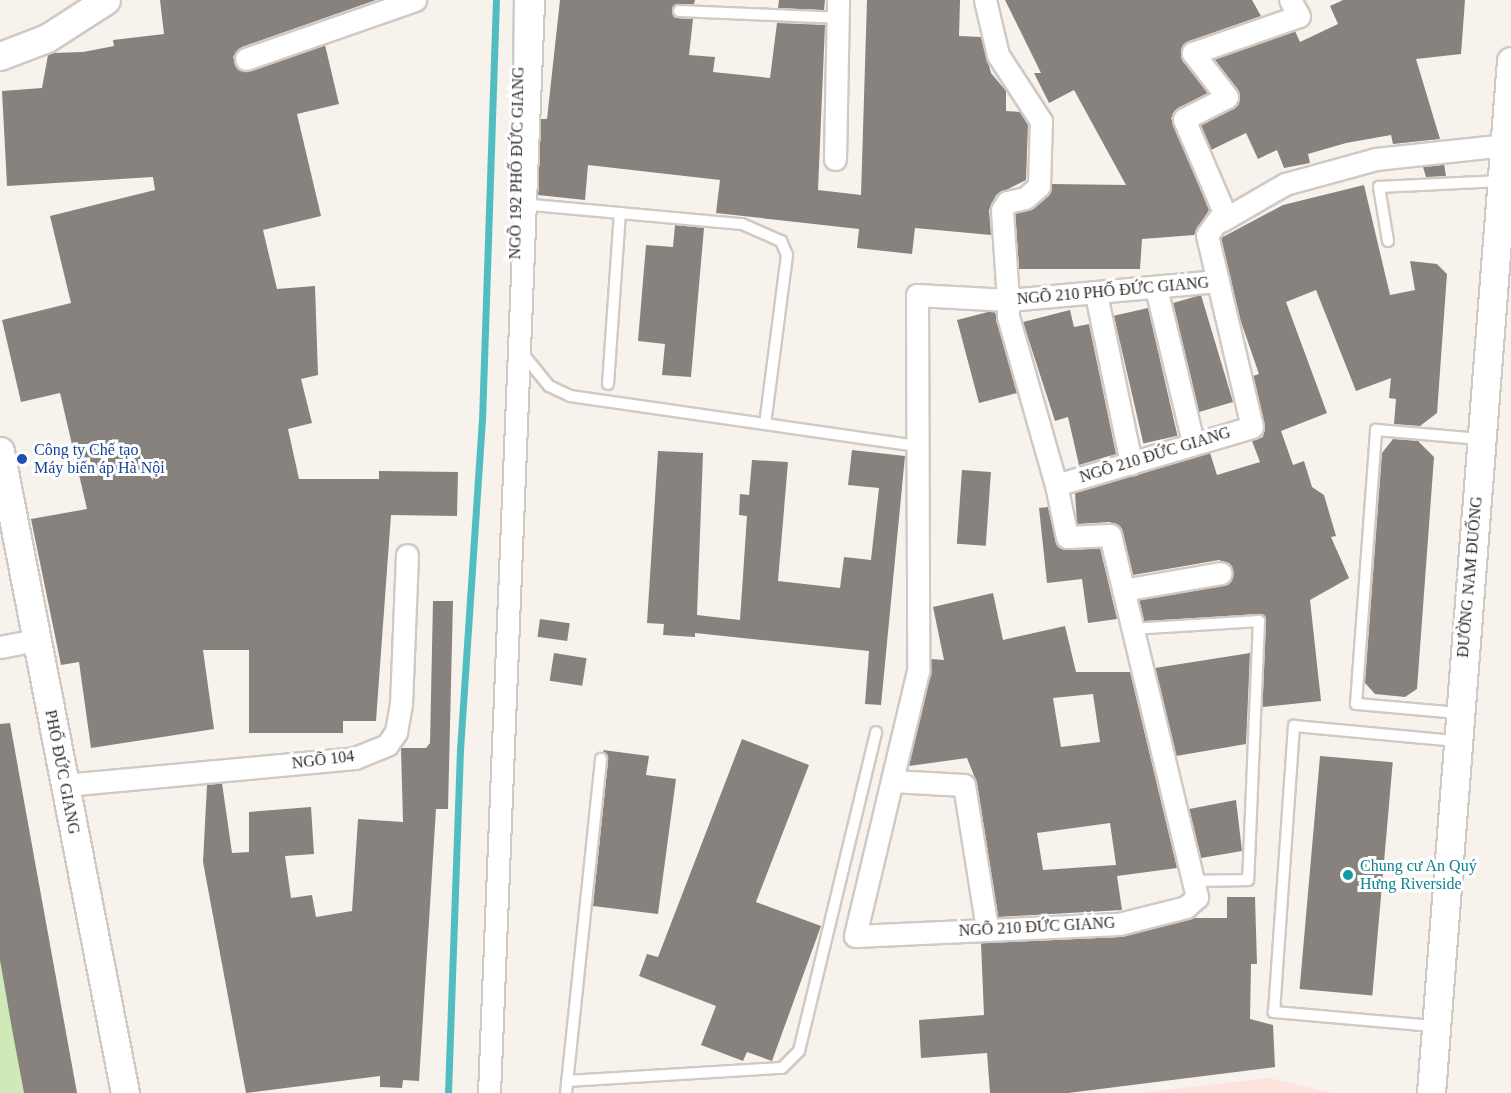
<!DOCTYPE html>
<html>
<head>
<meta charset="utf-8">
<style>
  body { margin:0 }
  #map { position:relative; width:1511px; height:1093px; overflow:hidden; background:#f8f2ed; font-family:"Times New Roman",serif }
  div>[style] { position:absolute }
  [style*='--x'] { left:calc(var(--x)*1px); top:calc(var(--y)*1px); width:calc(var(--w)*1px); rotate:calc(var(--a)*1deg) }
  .industrial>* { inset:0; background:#fde2de }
  .green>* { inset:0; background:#cfeab6 }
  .stream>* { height:7px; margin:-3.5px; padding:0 3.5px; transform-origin:3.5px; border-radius:3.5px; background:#52bdc1 }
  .building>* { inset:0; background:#87827d; transform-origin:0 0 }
  .roads { filter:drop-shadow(2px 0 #d0c9c4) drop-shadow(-2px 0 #d0c9c4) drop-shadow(0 2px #d0c9c4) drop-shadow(0 -2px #d0c9c4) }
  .service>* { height:10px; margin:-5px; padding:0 5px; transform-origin:5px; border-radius:5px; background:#fff }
  .minor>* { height:21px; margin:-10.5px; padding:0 10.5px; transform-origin:10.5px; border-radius:10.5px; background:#fff }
  .tertiary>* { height:27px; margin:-13.5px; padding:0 13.5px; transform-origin:13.5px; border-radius:13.5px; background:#fff }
  .dots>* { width:16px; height:16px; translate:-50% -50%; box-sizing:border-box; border:3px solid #fff; border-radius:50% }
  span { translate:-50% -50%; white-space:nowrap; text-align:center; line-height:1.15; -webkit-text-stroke:6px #fff; paint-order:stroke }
  .street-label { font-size:16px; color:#2b2927 }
  .transit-label { font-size:16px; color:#164399 }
  .left { translate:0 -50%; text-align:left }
  .culture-label { font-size:16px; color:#0d838f }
</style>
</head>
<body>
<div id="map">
  <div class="industrial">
    <i style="clip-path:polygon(1270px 1078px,1332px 1093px,1139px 1093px)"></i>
  </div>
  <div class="green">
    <i style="clip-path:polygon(0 960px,24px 1093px,0 1093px)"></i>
  </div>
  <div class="stream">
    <i style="--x:448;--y:1093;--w:343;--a:-88"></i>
    <i style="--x:460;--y:750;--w:330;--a:-86.2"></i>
    <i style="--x:482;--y:421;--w:421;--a:-88.1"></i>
  </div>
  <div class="building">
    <i style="clip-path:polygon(160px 0,376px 0,242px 47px,233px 57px,238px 69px,250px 71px,325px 45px,339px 104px,297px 114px,321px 216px,263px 230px,277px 289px,315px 286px,318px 375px,301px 379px,312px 423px,288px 429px,299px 479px,379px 479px,379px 471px,458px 472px,457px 516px,391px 515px,376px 721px,343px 721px,343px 733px,249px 733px,249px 650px,203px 650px,214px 729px,91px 748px,79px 662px,61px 665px,31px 519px,87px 509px,60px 393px,21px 402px,2px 320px,71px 303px,50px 216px,155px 190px,153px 177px,7px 186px,2px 91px,42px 88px,48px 55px,53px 53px,83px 52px,114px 46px,113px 40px,164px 34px)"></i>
    <i style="clip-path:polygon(560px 0,695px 0,694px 4px,676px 4px,672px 10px,675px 18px,693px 19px,689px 55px,715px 57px,713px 72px,770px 78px,777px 23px,825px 25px,818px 190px,861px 195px,867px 0,960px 0,959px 36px,981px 37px,991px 73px,1006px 91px,1006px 111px,1020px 112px,1028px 125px,1026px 180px,996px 195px,989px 210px,991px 235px,915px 228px,912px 254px,857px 248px,859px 229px,716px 213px,720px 180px,588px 165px,585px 200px,538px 195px,541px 119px,547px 119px)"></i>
    <i style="clip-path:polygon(779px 0,825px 0,824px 10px,778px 8px)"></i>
    <i style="clip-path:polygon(1005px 0,1252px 0,1261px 16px,1189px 41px,1181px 50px,1183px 61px,1208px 93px,1178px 108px,1171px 118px,1209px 210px,1194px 235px,1142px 239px,1140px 269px,1019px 269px,1015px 213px,1033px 208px,1052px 184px,1126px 185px,1074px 90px,1049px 103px,1034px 73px,1041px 73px)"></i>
    <i style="clip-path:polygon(1343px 0,1465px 0,1461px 54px,1416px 59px,1440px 139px,1393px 144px,1391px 135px,1346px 143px,1308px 154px,1310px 163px,1284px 168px,1277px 150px,1258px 159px,1246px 133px,1211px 150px,1200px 125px,1233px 108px,1240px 97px,1214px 59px,1295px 31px,1300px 42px,1338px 24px,1330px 6px)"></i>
    <i style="clip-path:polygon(1444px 164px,1446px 176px,1426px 177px,1423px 167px)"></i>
    <i style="clip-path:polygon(1364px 185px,1390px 295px,1415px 290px,1410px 261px,1437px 264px,1447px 274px,1437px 413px,1420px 426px,1394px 424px,1396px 399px,1389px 398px,1391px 378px,1356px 391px,1316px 290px,1286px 302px,1327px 413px,1281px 431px,1293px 465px,1304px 461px,1312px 487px,1324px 495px,1336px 536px,1331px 537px,1349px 578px,1310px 600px,1321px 701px,1263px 707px,1263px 615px,1144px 621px,1139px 600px,1224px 585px,1233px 577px,1230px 564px,1219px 560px,1133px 575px,1120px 527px,1110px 522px,1077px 524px,1075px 493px,1210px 453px,1217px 475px,1260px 462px,1252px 441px,1263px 437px,1264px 430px,1253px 376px,1259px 374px,1240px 319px,1221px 238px,1283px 205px)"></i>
    <i style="clip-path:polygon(675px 225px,704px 228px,691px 377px,662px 375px,665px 344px,638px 341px,646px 245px,673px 247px)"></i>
    <i style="clip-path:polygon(1201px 295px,1233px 402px,1199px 412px,1173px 303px)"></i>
    <i style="left:1148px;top:308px;width:131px;height:35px;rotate:77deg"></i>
    <i style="clip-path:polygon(1070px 310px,1074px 327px,1089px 324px,1116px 454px,1079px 465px,1068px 417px,1055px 421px,1023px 322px)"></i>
    <i style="clip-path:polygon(988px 312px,995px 312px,1017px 393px,979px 403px,957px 320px)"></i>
    <i style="clip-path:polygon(1393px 439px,1418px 441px,1434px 457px,1417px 689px,1405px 697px,1375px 694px,1365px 683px,1382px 453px)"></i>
    <i style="clip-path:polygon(852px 450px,905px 456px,881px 705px,865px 704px,869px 651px,695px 633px,695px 637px,663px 635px,664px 624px,647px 623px,658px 451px,703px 453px,697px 615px,740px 620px,747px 516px,739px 515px,740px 494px,749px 495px,752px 460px,788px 462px,778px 581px,840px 588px,844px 557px,871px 560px,879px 488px,848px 485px)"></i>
    <i style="left:962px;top:470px;width:29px;height:74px;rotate:4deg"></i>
    <i style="clip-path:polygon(1048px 507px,1057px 545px,1067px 550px,1100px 548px,1117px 619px,1088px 623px,1082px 579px,1047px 583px,1039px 508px)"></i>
    <i style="clip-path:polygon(evenodd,993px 593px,1003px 640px,1065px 626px,1076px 672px,1130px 672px,1177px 868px,1117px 876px,1122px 910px,998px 917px,977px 783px,967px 758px,909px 766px,931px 659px,944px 660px,933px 607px,993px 593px,1093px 694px,1100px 742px,1061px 747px,1053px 698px,1093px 694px,993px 593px,1110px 823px,1116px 865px,1043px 870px,1037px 833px,1110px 823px)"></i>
    <i style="clip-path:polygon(433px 601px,453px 601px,448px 809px,436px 809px,419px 1081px,403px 1080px,402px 1088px,380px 1087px,380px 1076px,246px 1093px,203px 862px,207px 785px,222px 783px,232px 853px,249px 852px,249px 812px,311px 807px,314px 854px,285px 856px,291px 898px,312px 895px,316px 917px,352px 911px,358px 819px,403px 822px,401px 748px,426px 748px,430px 743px)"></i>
    <i style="left:540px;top:619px;width:30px;height:18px;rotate:8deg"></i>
    <i style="left:554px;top:653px;width:33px;height:28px;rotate:9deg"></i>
    <i style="clip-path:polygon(1250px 653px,1246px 744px,1176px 756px,1155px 668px)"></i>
    <i style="clip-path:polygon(10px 723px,35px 862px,77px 1093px,24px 1093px,12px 1029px,0 960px,0 724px)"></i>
    <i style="clip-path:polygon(742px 739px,809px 765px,756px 902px,821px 926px,772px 1061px,747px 1052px,743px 1061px,701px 1045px,716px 1006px,639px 976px,647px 954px,658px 957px)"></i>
    <i style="clip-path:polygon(603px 750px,649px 756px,646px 775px,676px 779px,658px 914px,593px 906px,608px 760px)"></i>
    <i style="left:1320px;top:756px;width:73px;height:234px;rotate:5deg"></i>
    <i style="clip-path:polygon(1236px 800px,1242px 851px,1201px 858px,1189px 809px)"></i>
    <i style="clip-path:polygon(1227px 897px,1255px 897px,1257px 964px,1251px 964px,1250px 1019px,1273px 1025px,1275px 1067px,1068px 1093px,990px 1093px,987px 1053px,921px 1058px,919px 1020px,984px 1015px,981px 943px,1120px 937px,1192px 918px,1227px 918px)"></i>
  </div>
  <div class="roads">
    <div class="service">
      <i style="--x:679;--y:11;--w:158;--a:2.5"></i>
      <i style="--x:519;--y:91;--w:91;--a:-89.4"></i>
      <i style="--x:521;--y:204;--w:222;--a:5.2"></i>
      <i style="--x:742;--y:224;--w:43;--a:23.6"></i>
      <i style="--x:781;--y:241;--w:15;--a:67"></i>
      <i style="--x:787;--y:255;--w:170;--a:97.4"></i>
      <i style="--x:1388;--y:241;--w:55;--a:-99.5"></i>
      <i style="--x:1379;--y:187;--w:122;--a:-2.8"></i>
      <i style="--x:523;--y:354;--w:41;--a:50.9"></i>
      <i style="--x:549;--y:386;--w:23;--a:25"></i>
      <i style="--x:570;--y:396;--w:351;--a:8.2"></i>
      <i style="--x:608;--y:384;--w:171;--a:-86"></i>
      <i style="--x:1132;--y:629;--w:127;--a:-3.6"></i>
      <i style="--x:1259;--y:621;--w:259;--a:92.4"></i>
      <i style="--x:1248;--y:880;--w:55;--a:179"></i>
      <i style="--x:1459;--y:713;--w:103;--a:-175"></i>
      <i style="--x:1356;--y:704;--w:275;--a:-85.8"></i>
      <i style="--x:1376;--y:430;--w:105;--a:4.9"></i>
      <i style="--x:1434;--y:1026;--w:161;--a:-175"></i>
      <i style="--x:1274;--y:1012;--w:287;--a:-86"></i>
      <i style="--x:1294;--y:726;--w:164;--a:5.3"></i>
      <i style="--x:567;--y:1081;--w:215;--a:-3.5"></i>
      <i style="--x:782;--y:1068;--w:24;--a:-45"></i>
      <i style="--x:799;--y:1051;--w:328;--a:-76.4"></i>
      <i style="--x:566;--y:1093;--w:336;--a:-84"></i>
    </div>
    <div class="minor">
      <i style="--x:985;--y:0;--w:57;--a:76.7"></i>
      <i style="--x:998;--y:55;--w:79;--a:56.9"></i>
      <i style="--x:1041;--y:121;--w:65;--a:91.8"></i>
      <i style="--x:1039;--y:186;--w:18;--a:139"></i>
      <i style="--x:1025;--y:198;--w:18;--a:167"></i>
      <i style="--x:1007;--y:202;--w:9;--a:122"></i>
      <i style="--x:1002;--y:210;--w:90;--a:86.2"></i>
      <i style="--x:1008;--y:300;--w:91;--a:-176.9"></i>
      <i style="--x:917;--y:295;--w:376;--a:89.8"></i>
      <i style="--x:918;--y:671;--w:272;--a:103.4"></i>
      <i style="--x:855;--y:936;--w:264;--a:-2.6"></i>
      <i style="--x:1119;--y:924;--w:69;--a:-14.2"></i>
      <i style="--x:1186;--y:907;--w:15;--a:-42"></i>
      <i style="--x:1197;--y:897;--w:372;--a:-103.5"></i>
      <i style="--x:1110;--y:535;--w:43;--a:177.3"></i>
      <i style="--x:1067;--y:537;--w:53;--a:-101.9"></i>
      <i style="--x:1056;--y:485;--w:204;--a:-16.5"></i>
      <i style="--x:1252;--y:427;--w:197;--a:-103.2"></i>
      <i style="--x:1207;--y:235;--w:29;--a:-54"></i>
      <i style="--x:1224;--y:212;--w:101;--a:-113.3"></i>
      <i style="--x:1184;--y:119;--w:48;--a:-27.1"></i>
      <i style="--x:1227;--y:97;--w:56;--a:-127.7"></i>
      <i style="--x:1193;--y:53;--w:112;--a:-19.2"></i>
      <i style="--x:1299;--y:16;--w:18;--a:-119"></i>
      <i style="--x:246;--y:59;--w:179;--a:-19.2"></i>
      <i style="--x:835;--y:159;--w:159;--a:-88.9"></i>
      <i style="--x:1221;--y:221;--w:74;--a:-30"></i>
      <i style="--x:1285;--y:184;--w:94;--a:-15.4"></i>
      <i style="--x:1376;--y:159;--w:129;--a:-6.2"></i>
      <i style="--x:1156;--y:288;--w:158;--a:76.5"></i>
      <i style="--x:1096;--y:294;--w:173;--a:78.3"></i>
      <i style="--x:1056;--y:485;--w:176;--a:-105.9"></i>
      <i style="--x:1008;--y:316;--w:16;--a:-90"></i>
      <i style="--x:1008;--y:300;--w:211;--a:-5.2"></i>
      <i style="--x:1123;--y:590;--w:99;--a:-9.8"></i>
      <i style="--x:0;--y:647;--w:38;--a:-11"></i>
      <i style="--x:892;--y:781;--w:72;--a:3.2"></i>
      <i style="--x:964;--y:785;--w:146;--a:80.9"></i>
      <i style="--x:65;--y:785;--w:291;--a:-5.3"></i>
      <i style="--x:355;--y:758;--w:35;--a:-22"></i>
      <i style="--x:387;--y:745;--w:16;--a:-55"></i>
      <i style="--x:396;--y:732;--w:28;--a:-80"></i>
      <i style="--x:401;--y:704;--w:149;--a:-87.7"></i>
      <i style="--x:489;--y:1093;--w:1094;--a:-87.69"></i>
    </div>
    <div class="tertiary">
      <i style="--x:0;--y:56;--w:50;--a:-21"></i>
      <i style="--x:47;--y:38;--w:70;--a:-32.8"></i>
      <i style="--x:0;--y:451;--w:654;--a:78.98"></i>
      <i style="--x:1431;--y:1093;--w:1035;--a:-85.57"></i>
    </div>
  </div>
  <div class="dots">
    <i style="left:22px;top:459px;background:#1a4fb4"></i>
    <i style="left:1348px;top:875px;background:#0f9aa8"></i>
  </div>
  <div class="street-label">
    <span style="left:517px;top:163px;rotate:-89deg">NGÕ 192 PHỐ ĐỨC GIANG</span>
    <span style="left:1113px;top:291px;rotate:-5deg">NGÕ 210 PHỐ ĐỨC GIANG</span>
    <span style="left:1155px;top:455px;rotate:-17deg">NGÕ 210 ĐỨC GIANG</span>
    <span style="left:1470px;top:577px;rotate:-85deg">ĐƯỜNG NAM ĐUỐNG</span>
    <span style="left:323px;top:760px;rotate:-7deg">NGÕ 104</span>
    <span style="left:62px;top:772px;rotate:79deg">PHỐ ĐỨC GIANG</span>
    <span style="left:1037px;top:927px;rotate:-3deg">NGÕ 210 ĐỨC GIANG</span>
  </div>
  <div class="transit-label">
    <span class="left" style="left:34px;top:459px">Công ty Chế tạo<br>Máy biến áp Hà Nội</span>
  </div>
  <div class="culture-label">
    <span class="left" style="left:1360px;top:875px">Chung cư An Quý<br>Hưng Riverside</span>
  </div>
</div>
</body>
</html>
